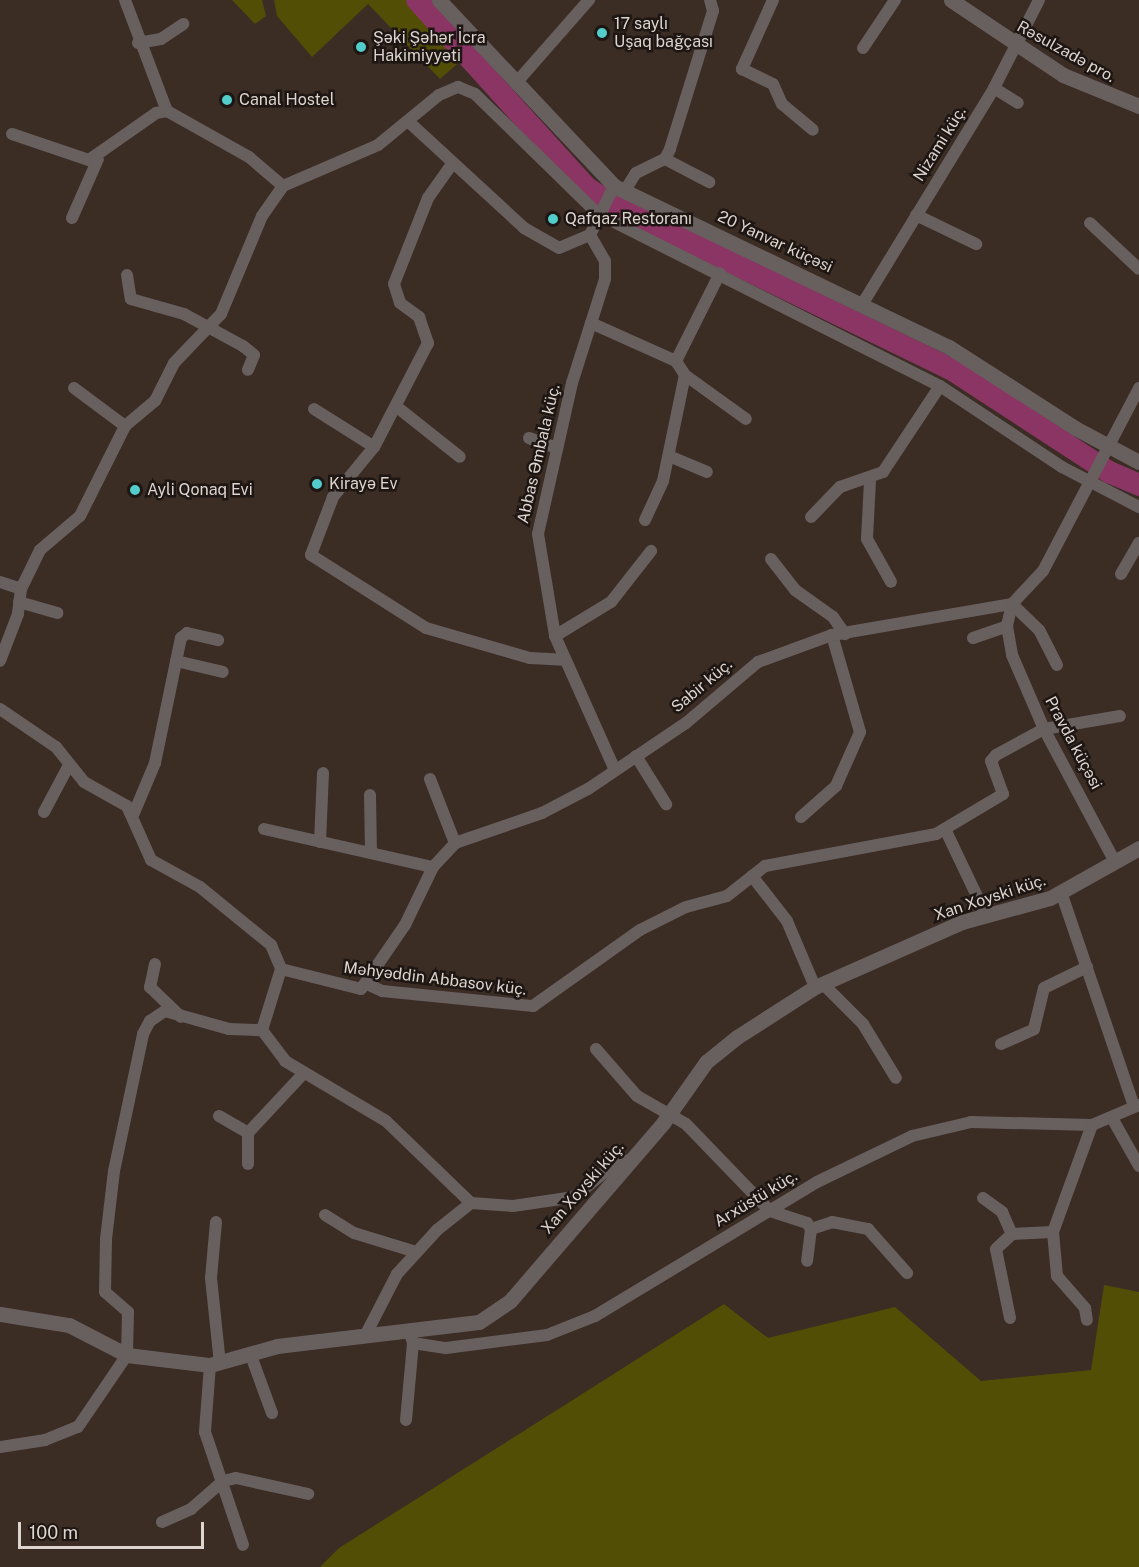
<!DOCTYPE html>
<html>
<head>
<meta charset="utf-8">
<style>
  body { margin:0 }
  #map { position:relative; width:1139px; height:1567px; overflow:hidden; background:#3b2c24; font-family:"Public Sans",sans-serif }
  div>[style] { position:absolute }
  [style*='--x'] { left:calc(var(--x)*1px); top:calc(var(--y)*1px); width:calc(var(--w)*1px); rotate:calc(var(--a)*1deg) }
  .green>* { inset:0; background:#524e06 }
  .river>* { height:22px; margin:-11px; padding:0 11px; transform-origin:11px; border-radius:11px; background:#8a3563 }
  .minor>* { height:12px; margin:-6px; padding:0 6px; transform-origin:6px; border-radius:6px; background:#685f5f }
  .tertiary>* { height:15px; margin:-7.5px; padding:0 7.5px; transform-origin:7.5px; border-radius:7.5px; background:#685f5f }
  .dots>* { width:16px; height:16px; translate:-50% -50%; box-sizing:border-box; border:3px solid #1d1613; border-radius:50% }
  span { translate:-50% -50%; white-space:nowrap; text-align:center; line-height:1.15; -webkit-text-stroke:5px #1d1613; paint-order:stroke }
  .poi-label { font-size:16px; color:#ded4cf }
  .left { translate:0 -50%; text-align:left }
  .street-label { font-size:16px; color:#ded4cf }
  .scale { position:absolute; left:18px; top:1522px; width:186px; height:27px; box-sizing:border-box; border:3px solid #ded4cf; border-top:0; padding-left:8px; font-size:18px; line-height:21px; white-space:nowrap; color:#ded4cf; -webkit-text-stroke:4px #1d1613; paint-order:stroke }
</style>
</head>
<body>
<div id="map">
  <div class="green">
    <i style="clip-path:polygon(232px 0,262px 0,266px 16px,255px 24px)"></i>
    <i style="clip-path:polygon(274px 0,412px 0,464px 58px,440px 79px,368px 4px,312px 57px,277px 16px)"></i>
    <i style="clip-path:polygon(1104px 1285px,1139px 1292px,1139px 1567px,320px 1567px,339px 1548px,724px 1304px,768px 1338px,895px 1307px,981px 1381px,1091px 1370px)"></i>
  </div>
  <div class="river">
    <i style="--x:417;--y:0;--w:252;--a:47.9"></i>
    <i style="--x:586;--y:187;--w:32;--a:34"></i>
    <i style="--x:613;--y:205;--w:376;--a:25.9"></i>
    <i style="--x:951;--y:369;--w:189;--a:33.1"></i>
    <i style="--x:1109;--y:472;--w:33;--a:23"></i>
  </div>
  <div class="minor">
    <i style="--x:125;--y:0;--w:119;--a:69.3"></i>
    <i style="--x:773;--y:0;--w:76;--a:114.2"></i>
    <i style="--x:742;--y:69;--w:34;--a:26"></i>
    <i style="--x:773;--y:84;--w:22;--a:66"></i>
    <i style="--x:782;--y:104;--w:40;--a:40"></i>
    <i style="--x:138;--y:43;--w:23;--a:-10"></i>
    <i style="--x:161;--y:39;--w:27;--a:-34"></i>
    <i style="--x:863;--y:48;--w:58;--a:-56.3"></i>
    <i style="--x:516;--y:83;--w:111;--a:-48.7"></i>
    <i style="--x:994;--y:88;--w:28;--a:32"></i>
    <i style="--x:410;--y:123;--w:155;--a:42.6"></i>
    <i style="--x:524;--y:228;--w:40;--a:29.7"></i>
    <i style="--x:559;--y:248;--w:34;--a:-23"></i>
    <i style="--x:12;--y:134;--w:81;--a:18.7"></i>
    <i style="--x:89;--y:160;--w:82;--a:-35"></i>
    <i style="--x:156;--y:113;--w:11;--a:-10"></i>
    <i style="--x:167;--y:111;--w:94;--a:29.3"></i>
    <i style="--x:249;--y:157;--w:45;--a:40.5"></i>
    <i style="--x:665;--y:159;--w:50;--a:27.6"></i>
    <i style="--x:452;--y:164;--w:42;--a:125.2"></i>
    <i style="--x:428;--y:198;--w:92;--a:111.6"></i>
    <i style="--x:394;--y:284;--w:20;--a:72"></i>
    <i style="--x:400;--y:303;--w:24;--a:36"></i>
    <i style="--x:419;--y:317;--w:28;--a:71"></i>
    <i style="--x:428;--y:343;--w:117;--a:117.4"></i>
    <i style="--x:374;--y:447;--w:65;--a:129.4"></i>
    <i style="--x:333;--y:497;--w:62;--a:110.8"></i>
    <i style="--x:311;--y:555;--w:136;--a:32.4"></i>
    <i style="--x:426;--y:628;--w:108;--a:16.1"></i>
    <i style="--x:530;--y:658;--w:34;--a:3"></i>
    <i style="--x:614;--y:186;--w:55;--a:116.1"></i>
    <i style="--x:590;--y:235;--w:30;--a:60"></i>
    <i style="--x:605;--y:261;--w:18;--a:90"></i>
    <i style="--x:605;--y:279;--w:109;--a:107.6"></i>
    <i style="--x:572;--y:383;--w:155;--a:102.7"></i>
    <i style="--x:538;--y:534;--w:103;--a:80.5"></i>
    <i style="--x:555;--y:636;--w:147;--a:65.9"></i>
    <i style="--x:624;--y:192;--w:22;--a:-58"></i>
    <i style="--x:636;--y:173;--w:32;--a:-26"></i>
    <i style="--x:665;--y:159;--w:11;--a:-63"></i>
    <i style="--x:670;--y:149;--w:145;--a:-72.7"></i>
    <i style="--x:713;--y:11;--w:11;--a:-105"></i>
    <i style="--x:916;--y:215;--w:67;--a:25.8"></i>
    <i style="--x:72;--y:218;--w:64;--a:-66.2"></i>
    <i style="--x:1090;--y:223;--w:67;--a:43.2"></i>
    <i style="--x:127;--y:275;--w:24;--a:81"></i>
    <i style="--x:131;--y:299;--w:55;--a:15.8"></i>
    <i style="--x:184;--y:314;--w:67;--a:28.5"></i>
    <i style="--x:243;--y:346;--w:14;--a:39"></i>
    <i style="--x:254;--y:355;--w:16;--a:112"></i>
    <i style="--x:863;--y:303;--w:252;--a:-58.6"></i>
    <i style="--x:994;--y:88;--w:99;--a:-62.9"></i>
    <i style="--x:591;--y:323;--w:93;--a:24.1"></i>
    <i style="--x:685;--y:375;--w:75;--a:35.8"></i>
    <i style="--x:74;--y:388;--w:64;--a:36.7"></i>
    <i style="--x:397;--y:407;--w:80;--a:38.4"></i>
    <i style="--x:314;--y:409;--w:71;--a:32.3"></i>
    <i style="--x:529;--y:438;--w:30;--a:20"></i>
    <i style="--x:669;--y:456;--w:41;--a:22.8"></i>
    <i style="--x:870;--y:481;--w:58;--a:93"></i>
    <i style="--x:867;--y:539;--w:49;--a:60.8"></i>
    <i style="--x:811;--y:517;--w:42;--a:-46"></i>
    <i style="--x:840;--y:487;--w:46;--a:-19.2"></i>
    <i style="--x:883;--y:472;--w:103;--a:-56.5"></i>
    <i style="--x:645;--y:520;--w:43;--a:-65.2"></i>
    <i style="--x:663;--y:481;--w:108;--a:-78.3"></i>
    <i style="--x:685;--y:375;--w:17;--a:-123"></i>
    <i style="--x:676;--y:361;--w:98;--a:-63.4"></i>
    <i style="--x:771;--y:559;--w:39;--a:52"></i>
    <i style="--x:795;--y:590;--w:47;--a:35.4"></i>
    <i style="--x:833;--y:617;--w:21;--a:55"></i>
    <i style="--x:1121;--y:574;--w:36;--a:-60"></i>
    <i style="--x:0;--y:582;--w:22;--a:18"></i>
    <i style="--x:21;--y:589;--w:25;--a:97"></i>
    <i style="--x:18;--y:614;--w:50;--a:111"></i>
    <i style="--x:21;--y:589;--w:43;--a:-64"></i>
    <i style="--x:40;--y:550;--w:52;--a:-40.4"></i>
    <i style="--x:80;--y:516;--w:101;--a:-63.4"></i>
    <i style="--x:125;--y:426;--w:39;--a:-40"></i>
    <i style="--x:155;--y:401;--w:42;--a:-63.4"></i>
    <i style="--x:174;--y:363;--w:68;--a:-46.2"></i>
    <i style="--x:221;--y:314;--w:106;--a:-67.3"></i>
    <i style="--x:262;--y:216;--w:37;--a:-55"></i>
    <i style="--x:283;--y:186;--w:103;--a:-23.3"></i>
    <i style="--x:378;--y:145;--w:79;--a:-39.3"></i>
    <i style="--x:439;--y:95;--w:21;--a:-23"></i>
    <i style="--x:458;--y:87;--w:18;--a:22"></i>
    <i style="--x:475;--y:94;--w:172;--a:44.3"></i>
    <i style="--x:598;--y:214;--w:383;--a:26.7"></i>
    <i style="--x:940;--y:386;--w:146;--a:33.6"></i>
    <i style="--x:1062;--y:467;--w:87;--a:27.5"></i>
    <i style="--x:19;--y:602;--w:40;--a:16"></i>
    <i style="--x:555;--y:636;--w:66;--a:-31.3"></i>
    <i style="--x:611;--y:602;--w:65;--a:-51.9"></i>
    <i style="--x:973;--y:638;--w:36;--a:-19"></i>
    <i style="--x:176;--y:661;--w:48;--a:13.2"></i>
    <i style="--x:1057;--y:665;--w:39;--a:-117"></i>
    <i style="--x:1039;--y:630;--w:37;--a:-136"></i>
    <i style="--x:1012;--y:604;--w:23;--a:103"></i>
    <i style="--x:1007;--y:626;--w:29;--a:80"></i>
    <i style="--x:1012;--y:655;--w:81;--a:66.6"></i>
    <i style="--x:1044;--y:729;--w:149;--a:61.9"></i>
    <i style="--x:0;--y:709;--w:68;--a:34.2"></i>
    <i style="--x:56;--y:747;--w:45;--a:51.3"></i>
    <i style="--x:84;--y:782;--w:49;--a:29.2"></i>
    <i style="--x:127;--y:806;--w:59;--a:66"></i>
    <i style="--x:151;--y:860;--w:56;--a:28.9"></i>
    <i style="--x:200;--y:887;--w:92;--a:39.2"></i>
    <i style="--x:271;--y:945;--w:26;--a:67"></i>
    <i style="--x:281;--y:969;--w:64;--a:107.3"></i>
    <i style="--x:262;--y:1030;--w:39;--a:53"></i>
    <i style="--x:285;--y:1061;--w:117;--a:30.7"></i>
    <i style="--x:386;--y:1121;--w:118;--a:44"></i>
    <i style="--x:471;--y:1203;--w:42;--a:4.1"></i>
    <i style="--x:513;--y:1206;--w:62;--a:-8.4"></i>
    <i style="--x:574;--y:1197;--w:54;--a:-39"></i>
    <i style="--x:616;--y:1163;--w:14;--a:-12"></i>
    <i style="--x:636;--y:756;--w:57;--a:58"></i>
    <i style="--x:430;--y:779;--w:69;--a:68.7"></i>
    <i style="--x:370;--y:795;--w:58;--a:89"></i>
    <i style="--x:44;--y:812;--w:53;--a:-62"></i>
    <i style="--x:134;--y:813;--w:54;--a:-67.2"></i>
    <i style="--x:155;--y:763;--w:128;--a:-78.3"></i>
    <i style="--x:181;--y:638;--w:8;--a:-40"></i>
    <i style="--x:187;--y:633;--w:32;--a:13"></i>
    <i style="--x:801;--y:817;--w:47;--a:-41.5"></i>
    <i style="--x:836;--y:786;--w:59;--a:-66"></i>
    <i style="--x:860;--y:732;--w:101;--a:-106.1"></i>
    <i style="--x:264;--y:829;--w:173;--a:12.7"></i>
    <i style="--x:945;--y:829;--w:95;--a:64.5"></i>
    <i style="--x:320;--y:842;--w:69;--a:-87.5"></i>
    <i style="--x:752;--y:876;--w:57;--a:52.1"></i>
    <i style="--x:787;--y:921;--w:72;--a:67"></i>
    <i style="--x:1061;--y:892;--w:227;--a:71.2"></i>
    <i style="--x:155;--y:964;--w:24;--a:102"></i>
    <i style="--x:150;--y:987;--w:43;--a:44.1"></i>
    <i style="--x:281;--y:969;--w:82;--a:14"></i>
    <i style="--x:361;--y:989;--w:78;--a:-55.5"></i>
    <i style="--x:405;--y:925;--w:64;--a:-64.2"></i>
    <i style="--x:433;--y:867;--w:33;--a:-47"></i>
    <i style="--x:455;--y:843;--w:92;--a:-19"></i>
    <i style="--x:542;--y:813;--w:52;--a:-27.6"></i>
    <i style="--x:588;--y:789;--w:118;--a:-34"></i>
    <i style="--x:686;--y:723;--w:94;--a:-40.3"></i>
    <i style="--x:758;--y:662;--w:79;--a:-20"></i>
    <i style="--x:832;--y:635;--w:183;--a:-9.8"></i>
    <i style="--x:1012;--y:604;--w:45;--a:-46.8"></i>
    <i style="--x:1043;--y:571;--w:207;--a:-62.3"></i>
    <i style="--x:367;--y:984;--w:17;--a:25"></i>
    <i style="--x:382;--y:991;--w:152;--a:5.7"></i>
    <i style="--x:533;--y:1006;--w:131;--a:-35.4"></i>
    <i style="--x:640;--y:930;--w:51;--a:-26.6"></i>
    <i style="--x:686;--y:907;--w:42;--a:-15"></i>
    <i style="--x:727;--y:896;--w:48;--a:-38.3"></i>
    <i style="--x:765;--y:866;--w:174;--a:-10.6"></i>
    <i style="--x:936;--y:834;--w:78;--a:-30.8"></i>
    <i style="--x:1003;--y:794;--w:35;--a:-110"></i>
    <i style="--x:991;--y:761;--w:8;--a:-50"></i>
    <i style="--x:996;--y:755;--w:55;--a:-28.4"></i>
    <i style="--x:1044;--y:729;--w:77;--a:-9.7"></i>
    <i style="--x:823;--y:984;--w:57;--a:45"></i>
    <i style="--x:863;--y:1024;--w:63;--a:58.6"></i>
    <i style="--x:1001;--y:1044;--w:36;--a:-24"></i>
    <i style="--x:1034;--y:1029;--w:42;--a:-76.3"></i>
    <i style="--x:1044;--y:988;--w:48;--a:-26"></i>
    <i style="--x:596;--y:1049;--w:62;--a:48.9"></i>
    <i style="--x:637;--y:1096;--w:56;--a:29.7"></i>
    <i style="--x:686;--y:1124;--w:121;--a:46"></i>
    <i style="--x:770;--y:1211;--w:39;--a:18"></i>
    <i style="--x:807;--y:1223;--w:7;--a:56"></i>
    <i style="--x:811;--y:1229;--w:32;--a:97"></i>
    <i style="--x:219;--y:1116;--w:34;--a:30"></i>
    <i style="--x:248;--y:1133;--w:81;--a:-47"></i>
    <i style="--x:1112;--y:1118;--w:55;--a:60.6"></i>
    <i style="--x:248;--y:1164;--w:31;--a:-90"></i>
    <i style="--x:983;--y:1198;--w:24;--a:36"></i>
    <i style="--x:1002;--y:1212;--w:24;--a:66"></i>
    <i style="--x:325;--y:1215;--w:34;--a:32"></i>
    <i style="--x:354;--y:1233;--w:65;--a:17"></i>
    <i style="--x:216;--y:1222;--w:56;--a:95.1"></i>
    <i style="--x:211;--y:1278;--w:86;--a:84"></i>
    <i style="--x:811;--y:1229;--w:22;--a:-18"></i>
    <i style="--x:832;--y:1222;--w:37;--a:11"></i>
    <i style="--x:868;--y:1229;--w:59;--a:48.4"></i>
    <i style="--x:1053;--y:1232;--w:44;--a:84.8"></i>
    <i style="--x:1057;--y:1276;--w:43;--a:48.8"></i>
    <i style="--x:1085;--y:1308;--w:12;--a:81"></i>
    <i style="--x:1010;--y:1318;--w:70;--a:-101.5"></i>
    <i style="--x:996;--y:1249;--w:22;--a:-43"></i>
    <i style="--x:1012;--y:1234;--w:41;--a:-2.8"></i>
    <i style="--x:1053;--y:1232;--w:114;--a:-70"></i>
    <i style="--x:409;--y:1330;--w:14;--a:73"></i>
    <i style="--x:413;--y:1343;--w:33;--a:9"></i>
    <i style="--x:446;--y:1348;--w:102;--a:-7.3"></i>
    <i style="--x:547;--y:1335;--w:52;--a:-21.6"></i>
    <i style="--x:595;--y:1316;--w:259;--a:-31.1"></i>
    <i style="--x:817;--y:1182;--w:106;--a:-25.8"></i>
    <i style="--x:912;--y:1136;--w:61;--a:-13.3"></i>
    <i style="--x:971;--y:1122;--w:121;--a:1.4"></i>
    <i style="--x:1092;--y:1125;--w:51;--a:-23.1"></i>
    <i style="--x:365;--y:1336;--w:70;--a:-62.7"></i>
    <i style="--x:397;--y:1274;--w:59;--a:-47.7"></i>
    <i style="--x:437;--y:1230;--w:43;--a:-38.5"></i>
    <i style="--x:250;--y:1353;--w:64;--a:69.9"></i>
    <i style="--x:210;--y:1365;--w:67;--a:94.3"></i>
    <i style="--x:205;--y:1432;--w:119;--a:71.4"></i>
    <i style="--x:406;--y:1420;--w:77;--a:-84.8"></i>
    <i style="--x:0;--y:1447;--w:46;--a:-8.8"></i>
    <i style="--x:45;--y:1440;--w:35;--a:-22"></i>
    <i style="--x:78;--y:1427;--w:87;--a:-55.8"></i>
    <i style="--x:127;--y:1355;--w:43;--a:-88.7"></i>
    <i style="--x:128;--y:1312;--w:30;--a:-139"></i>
    <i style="--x:105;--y:1292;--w:53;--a:-88.9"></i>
    <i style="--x:106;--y:1239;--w:68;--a:-83.3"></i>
    <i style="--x:114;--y:1171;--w:140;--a:-78"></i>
    <i style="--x:143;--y:1034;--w:15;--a:-62"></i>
    <i style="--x:150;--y:1021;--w:18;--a:-34"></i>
    <i style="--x:165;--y:1011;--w:66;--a:15.7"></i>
    <i style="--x:229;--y:1029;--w:33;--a:2"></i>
    <i style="--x:162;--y:1522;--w:32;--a:-24"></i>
    <i style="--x:191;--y:1509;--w:43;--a:-41.2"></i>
    <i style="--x:223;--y:1481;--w:13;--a:-13"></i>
    <i style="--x:236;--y:1478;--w:74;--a:12.5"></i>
  </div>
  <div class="tertiary">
    <i style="--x:439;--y:0;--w:255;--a:46.7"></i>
    <i style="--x:614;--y:186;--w:372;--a:25.7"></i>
    <i style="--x:949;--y:347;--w:150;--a:32.7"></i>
    <i style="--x:1075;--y:428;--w:72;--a:28"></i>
    <i style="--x:951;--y:0;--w:135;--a:33.8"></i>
    <i style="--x:1063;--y:75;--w:82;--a:22.2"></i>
    <i style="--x:0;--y:1314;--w:70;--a:9.1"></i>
    <i style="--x:69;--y:1325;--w:65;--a:27.3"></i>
    <i style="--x:127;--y:1355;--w:84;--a:6.9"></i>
    <i style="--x:210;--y:1365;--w:70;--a:-15.8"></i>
    <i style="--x:277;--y:1346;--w:203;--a:-6.8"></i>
    <i style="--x:479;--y:1322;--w:37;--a:-34"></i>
    <i style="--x:510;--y:1301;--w:235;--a:-49.3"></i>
    <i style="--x:663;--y:1123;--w:75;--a:-54.8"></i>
    <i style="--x:706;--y:1062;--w:40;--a:-39"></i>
    <i style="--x:737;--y:1037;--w:93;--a:-32.7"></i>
    <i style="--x:815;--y:987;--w:161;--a:-23.9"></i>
    <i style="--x:962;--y:922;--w:91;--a:-15.3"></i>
    <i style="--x:1050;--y:898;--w:102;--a:-29.3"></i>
  </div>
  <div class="dots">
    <i style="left:602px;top:33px;background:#52cdcc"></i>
    <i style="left:361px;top:47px;background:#52cdcc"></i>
    <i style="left:227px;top:100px;background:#52cdcc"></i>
    <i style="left:553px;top:219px;background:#52cdcc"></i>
    <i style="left:317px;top:484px;background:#52cdcc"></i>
    <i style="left:135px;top:490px;background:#52cdcc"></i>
  </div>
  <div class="poi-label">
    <span class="left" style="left:614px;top:33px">17 saylı<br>Uşaq bağçası</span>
    <span class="left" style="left:373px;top:47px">Şəki Şəhər İcra<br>Hakimiyyəti</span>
    <span class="left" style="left:239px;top:100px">Canal Hostel</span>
    <span class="left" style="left:565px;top:219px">Qafqaz Restoranı</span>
    <span class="left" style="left:329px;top:484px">Kirayə Ev</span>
    <span class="left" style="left:147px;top:490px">Ayli Qonaq Evi</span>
  </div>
  <div class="street-label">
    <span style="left:1066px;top:52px;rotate:29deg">Rəsulzadə pro.</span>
    <span style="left:940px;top:144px;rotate:-58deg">Nizami küç.</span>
    <span style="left:775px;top:242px;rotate:25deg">20 Yanvar küçəsi</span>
    <span style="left:539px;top:454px;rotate:-77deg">Abbas Əmbala küç.</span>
    <span style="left:702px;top:686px;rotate:-40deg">Sabir küç.</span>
    <span style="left:1073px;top:743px;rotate:62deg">Pravda küçəsi</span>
    <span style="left:990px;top:898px;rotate:-18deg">Xan Xoyski küç.</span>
    <span style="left:435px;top:979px;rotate:7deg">Məhyəddin Abbasov küç.</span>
    <span style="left:583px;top:1188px;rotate:-49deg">Xan Xoyski küç.</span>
    <span style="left:756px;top:1199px;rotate:-31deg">Arxüstü küç.</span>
  </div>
  <div class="scale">100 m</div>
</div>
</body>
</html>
